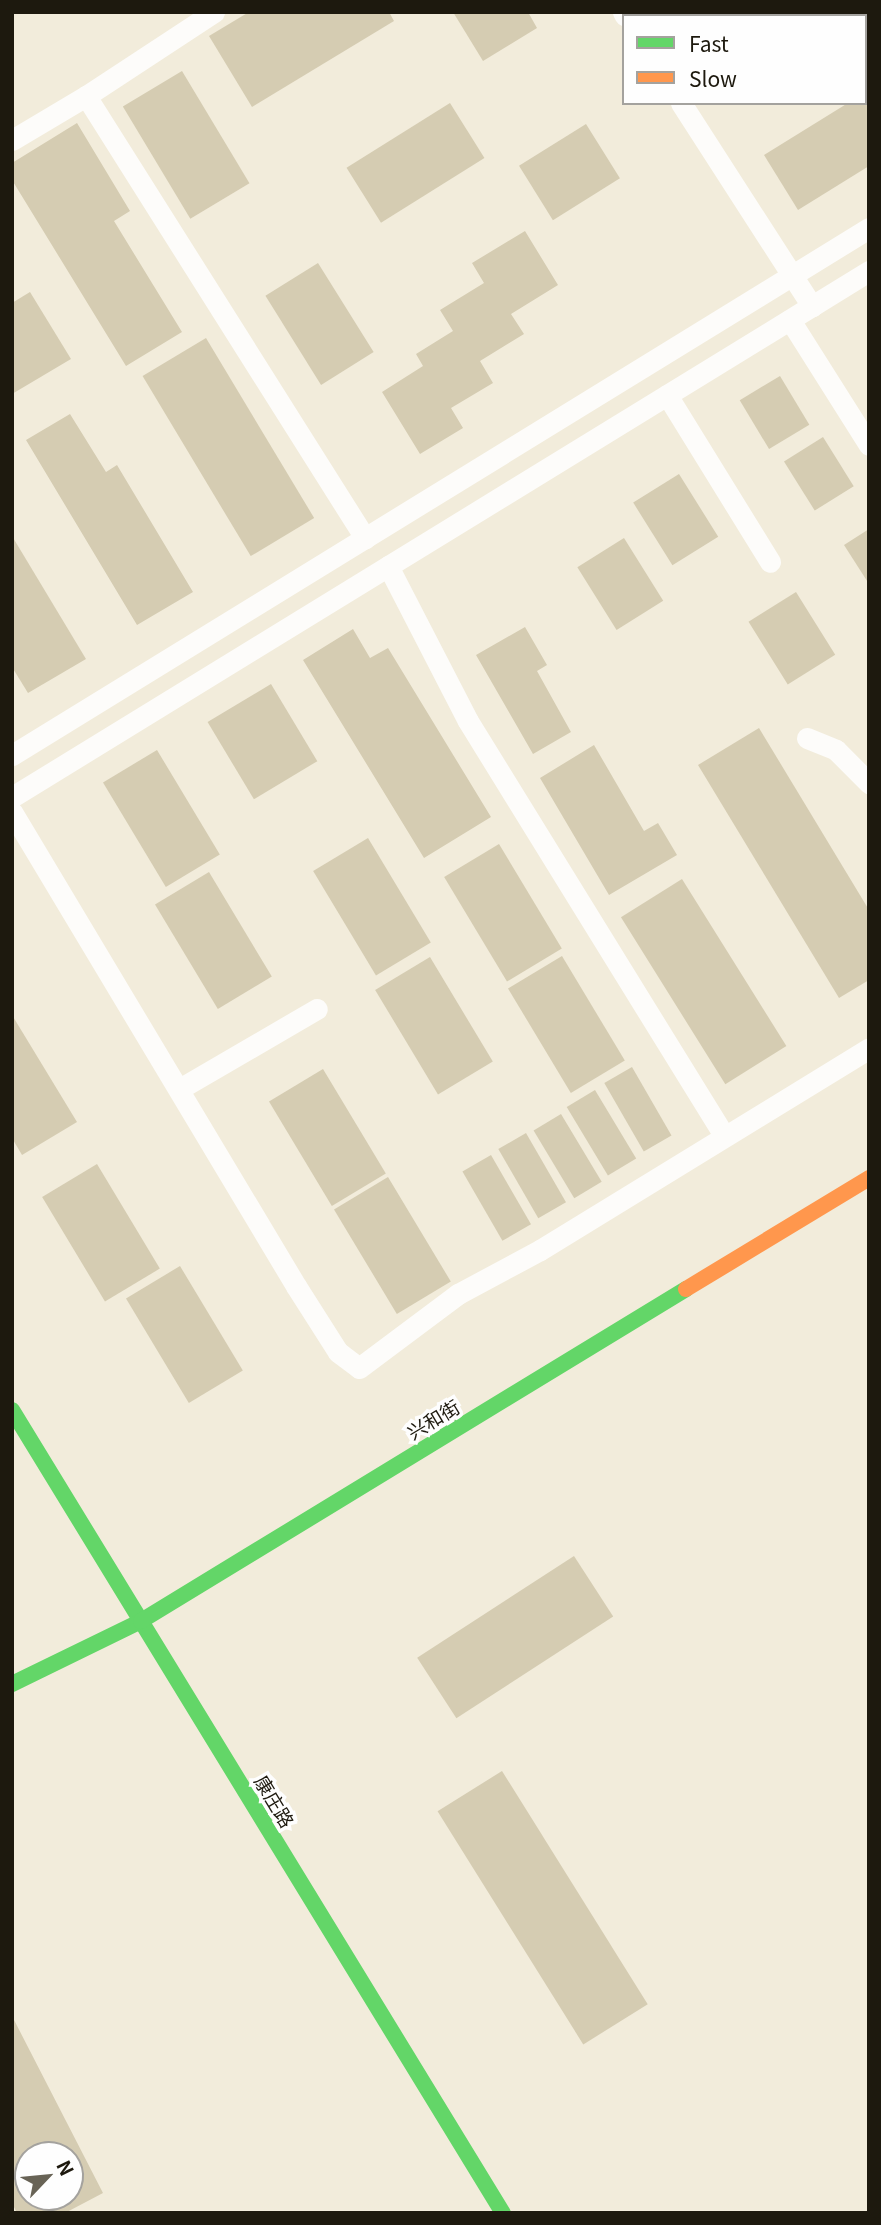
<!DOCTYPE html>
<html>
<head>
<meta charset="utf-8">
<style>
  body { margin:0 }
  #map { position:relative; width:881px; height:2225px; overflow:hidden; background:#f2ecdb; font-family:Georgia,"Noto Sans SC",serif }
  div>[style] { position:absolute }
  [style*='--x'] { left:calc(var(--x)*1px); top:calc(var(--y)*1px); width:calc(var(--w)*1px); rotate:calc(var(--a)*1deg) }
  .building>* { inset:0; background:#d5ccb2; transform-origin:0 0 }
  .lane>* { height:21px; margin:-10.5px; padding:0 10.5px; transform-origin:10.5px; border-radius:10.5px; background:#fdfcfa }
  .fast>* { height:16px; margin:-8px; padding:0 8px; transform-origin:8px; border-radius:8px; background:#63d668 }
  .slow>* { height:16px; margin:-8px; padding:0 8px; transform-origin:8px; border-radius:8px; background:#ff974d }
  span { translate:-50% -50%; white-space:nowrap; text-align:center; line-height:1.15; -webkit-text-stroke:7px #fefefe; paint-order:stroke }
  .street-label { font-size:19px; color:#1d190e }
  .frame { position:absolute; inset:0; border:14px solid #1d190e; pointer-events:none }
  .legend { position:absolute; left:622px; top:14px; width:245px; height:91px; box-sizing:border-box; background:#fefefe; border:2px solid #a4a29e; margin:0; padding:9px 12px; list-style:none; font-size:21px; color:#1d190e }
  .legend li { display:flex; align-items:center; gap:14px; height:35px }
  .legend b { width:35px; border:2px solid #a4a29e }
  .north { position:absolute; left:14px; top:2141px; width:70px; height:70px; box-sizing:border-box; background:#fefefe; border:2px solid #a4a29e; border-radius:50%; rotate:64deg; font-size:19px; font-weight:700; line-height:28px; text-align:center; color:#1d190e }
  .north::after { content:''; display:block; margin:auto; width:24px; height:32px; background:#686356; clip-path:polygon(50% 0,100% 100%,50% 72%,0 100%) }
</style>
</head>
<body>
<div id="map">
  <div class="building">
    <i style="clip-path:polygon(249px 12px,389px 12px,394px 21px,252px 107px,209px 36px)"></i>
    <i style="clip-path:polygon(453px 12px,528px 12px,537px 28px,483px 61px)"></i>
    <i style="left:182px;top:71px;width:131px;height:69px;rotate:59deg"></i>
    <i style="left:450px;top:103px;width:65px;height:122px;rotate:58deg"></i>
    <i style="clip-path:polygon(848px 103px,866px 103px,869px 108px,869px 166px,798px 210px,764px 155px)"></i>
    <i style="clip-path:polygon(77px 123px,130px 211px,114px 221px,182px 332px,126px 366px,12px 180px,12px 163px)"></i>
    <i style="left:586px;top:124px;width:64px;height:79px;rotate:58deg"></i>
    <i style="clip-path:polygon(525px 231px,558px 285px,511px 314px,524px 334px,480px 361px,493px 383px,451px 408px,463px 428px,420px 454px,382px 392px,423px 366px,416px 354px,453px 331px,440px 310px,484px 283px,472px 263px)"></i>
    <i style="left:318px;top:263px;width:105px;height:62px;rotate:58deg"></i>
    <i style="clip-path:polygon(30px 292px,71px 359px,12px 394px,12px 303px)"></i>
    <i style="left:206px;top:338px;width:210px;height:74px;rotate:59deg"></i>
    <i style="left:780px;top:376px;width:57px;height:47px;rotate:59deg"></i>
    <i style="clip-path:polygon(70px 414px,106px 472px,117px 465px,193px 592px,137px 625px,26px 440px)"></i>
    <i style="left:823px;top:437px;width:58px;height:46px;rotate:58deg"></i>
    <i style="left:679px;top:474px;width:74px;height:54px;rotate:58deg"></i>
    <i style="clip-path:polygon(869px 529px,869px 584px,844px 545px)"></i>
    <i style="clip-path:polygon(12px 536px,86px 659px,28px 693px,12px 667px)"></i>
    <i style="left:624px;top:538px;width:74px;height:55px;rotate:58deg"></i>
    <i style="left:796px;top:592px;width:74px;height:56px;rotate:58deg"></i>
    <i style="clip-path:polygon(525px 627px,547px 665px,537px 671px,571px 732px,533px 754px,476px 655px)"></i>
    <i style="clip-path:polygon(353px 629px,370px 658px,388px 648px,491px 817px,424px 858px,303px 660px)"></i>
    <i style="left:271px;top:684px;width:90px;height:74px;rotate:59deg"></i>
    <i style="clip-path:polygon(759px 728px,869px 910px,869px 980px,839px 998px,698px 765px)"></i>
    <i style="clip-path:polygon(594px 745px,644px 831px,658px 823px,677px 855px,609px 895px,540px 778px)"></i>
    <i style="left:157px;top:750px;width:122px;height:63px;rotate:59deg"></i>
    <i style="left:368px;top:838px;width:122px;height:64px;rotate:59deg"></i>
    <i style="left:499px;top:844px;width:122px;height:64px;rotate:59deg"></i>
    <i style="left:209px;top:872px;width:122px;height:63px;rotate:59deg"></i>
    <i style="left:682px;top:879px;width:197px;height:72px;rotate:58deg"></i>
    <i style="left:562px;top:956px;width:122px;height:63px;rotate:59deg"></i>
    <i style="left:430px;top:957px;width:122px;height:64px;rotate:59deg"></i>
    <i style="clip-path:polygon(12px 1015px,77px 1122px,22px 1155px,12px 1138px)"></i>
    <i style="left:632px;top:1067px;width:79px;height:32px;rotate:60deg"></i>
    <i style="left:323px;top:1069px;width:122px;height:63px;rotate:59deg"></i>
    <i style="left:595px;top:1090px;width:80px;height:33px;rotate:59deg"></i>
    <i style="left:561px;top:1114px;width:79px;height:32px;rotate:59deg"></i>
    <i style="left:526px;top:1133px;width:80px;height:32px;rotate:60deg"></i>
    <i style="left:491px;top:1155px;width:80px;height:33px;rotate:60deg"></i>
    <i style="left:97px;top:1164px;width:122px;height:64px;rotate:59deg"></i>
    <i style="left:388px;top:1177px;width:122px;height:63px;rotate:59deg"></i>
    <i style="left:180px;top:1266px;width:122px;height:63px;rotate:59deg"></i>
    <i style="left:574px;top:1556px;width:72px;height:187px;rotate:57deg"></i>
    <i style="left:502px;top:1771px;width:275px;height:76px;rotate:58deg"></i>
    <i style="clip-path:polygon(evenodd,12px 2016px,103px 2193px,65px 2213px,17px 2213px,12px 2203px,12px 2016px,28px 2155px,70px 2155px,70px 2197px,28px 2197px,28px 2155px)"></i>
  </div>
  <div class="lane">
    <i style="--x:214;--y:12;--w:153;--a:146.7"></i>
    <i style="--x:86;--y:96;--w:523;--a:57.74"></i>
    <i style="--x:623;--y:12;--w:4;--a:63"></i>
    <i style="--x:806;--y:12;--w:4;--a:76"></i>
    <i style="--x:681;--y:103;--w:242;--a:57.2"></i>
    <i style="--x:812;--y:306;--w:67;--a:-31.6"></i>
    <i style="--x:12;--y:140;--w:86;--a:-30.7"></i>
    <i style="--x:790;--y:320;--w:148;--a:57.7"></i>
    <i style="--x:667;--y:395;--w:196;--a:58.3"></i>
    <i style="--x:388;--y:566;--w:174;--a:62.7"></i>
    <i style="--x:468;--y:721;--w:487;--a:58.3"></i>
    <i style="--x:807;--y:738;--w:31;--a:22"></i>
    <i style="--x:836;--y:750;--w:47;--a:45"></i>
    <i style="--x:12;--y:755;--w:1006;--a:-31.59"></i>
    <i style="--x:12;--y:797;--w:939;--a:-31.54"></i>
    <i style="--x:12;--y:812;--w:553;--a:59.07"></i>
    <i style="--x:296;--y:1286;--w:78;--a:57.5"></i>
    <i style="--x:338;--y:1352;--w:26;--a:37"></i>
    <i style="--x:359;--y:1368;--w:124;--a:-36.8"></i>
    <i style="--x:458;--y:1294;--w:93;--a:-28.2"></i>
    <i style="--x:540;--y:1250;--w:386;--a:-31.5"></i>
    <i style="--x:181;--y:1088;--w:157;--a:-30.2"></i>
  </div>
  <div class="fast">
    <i style="--x:12;--y:1410;--w:941;--a:58.56"></i>
    <i style="--x:12;--y:1684;--w:144;--a:-26"></i>
    <i style="--x:141;--y:1621;--w:638;--a:-31.35"></i>
  </div>
  <div class="slow">
    <i style="--x:686;--y:1289;--w:214;--a:-31.2"></i>
  </div>
  <div class="street-label">
    <span style="left:433px;top:1419px;rotate:-31deg">兴和街</span>
    <span style="left:275px;top:1801px;rotate:59deg">康庄路</span>
  </div>
  <div class="frame"></div>
  <ul class="legend">
  <li><b style="height:9px;background:#63d668"></b>Fast</li>
  <li><b style="height:9px;background:#ff974d"></b>Slow</li>
  </ul>
  <div class="north">N</div>
</div>
</body>
</html>
